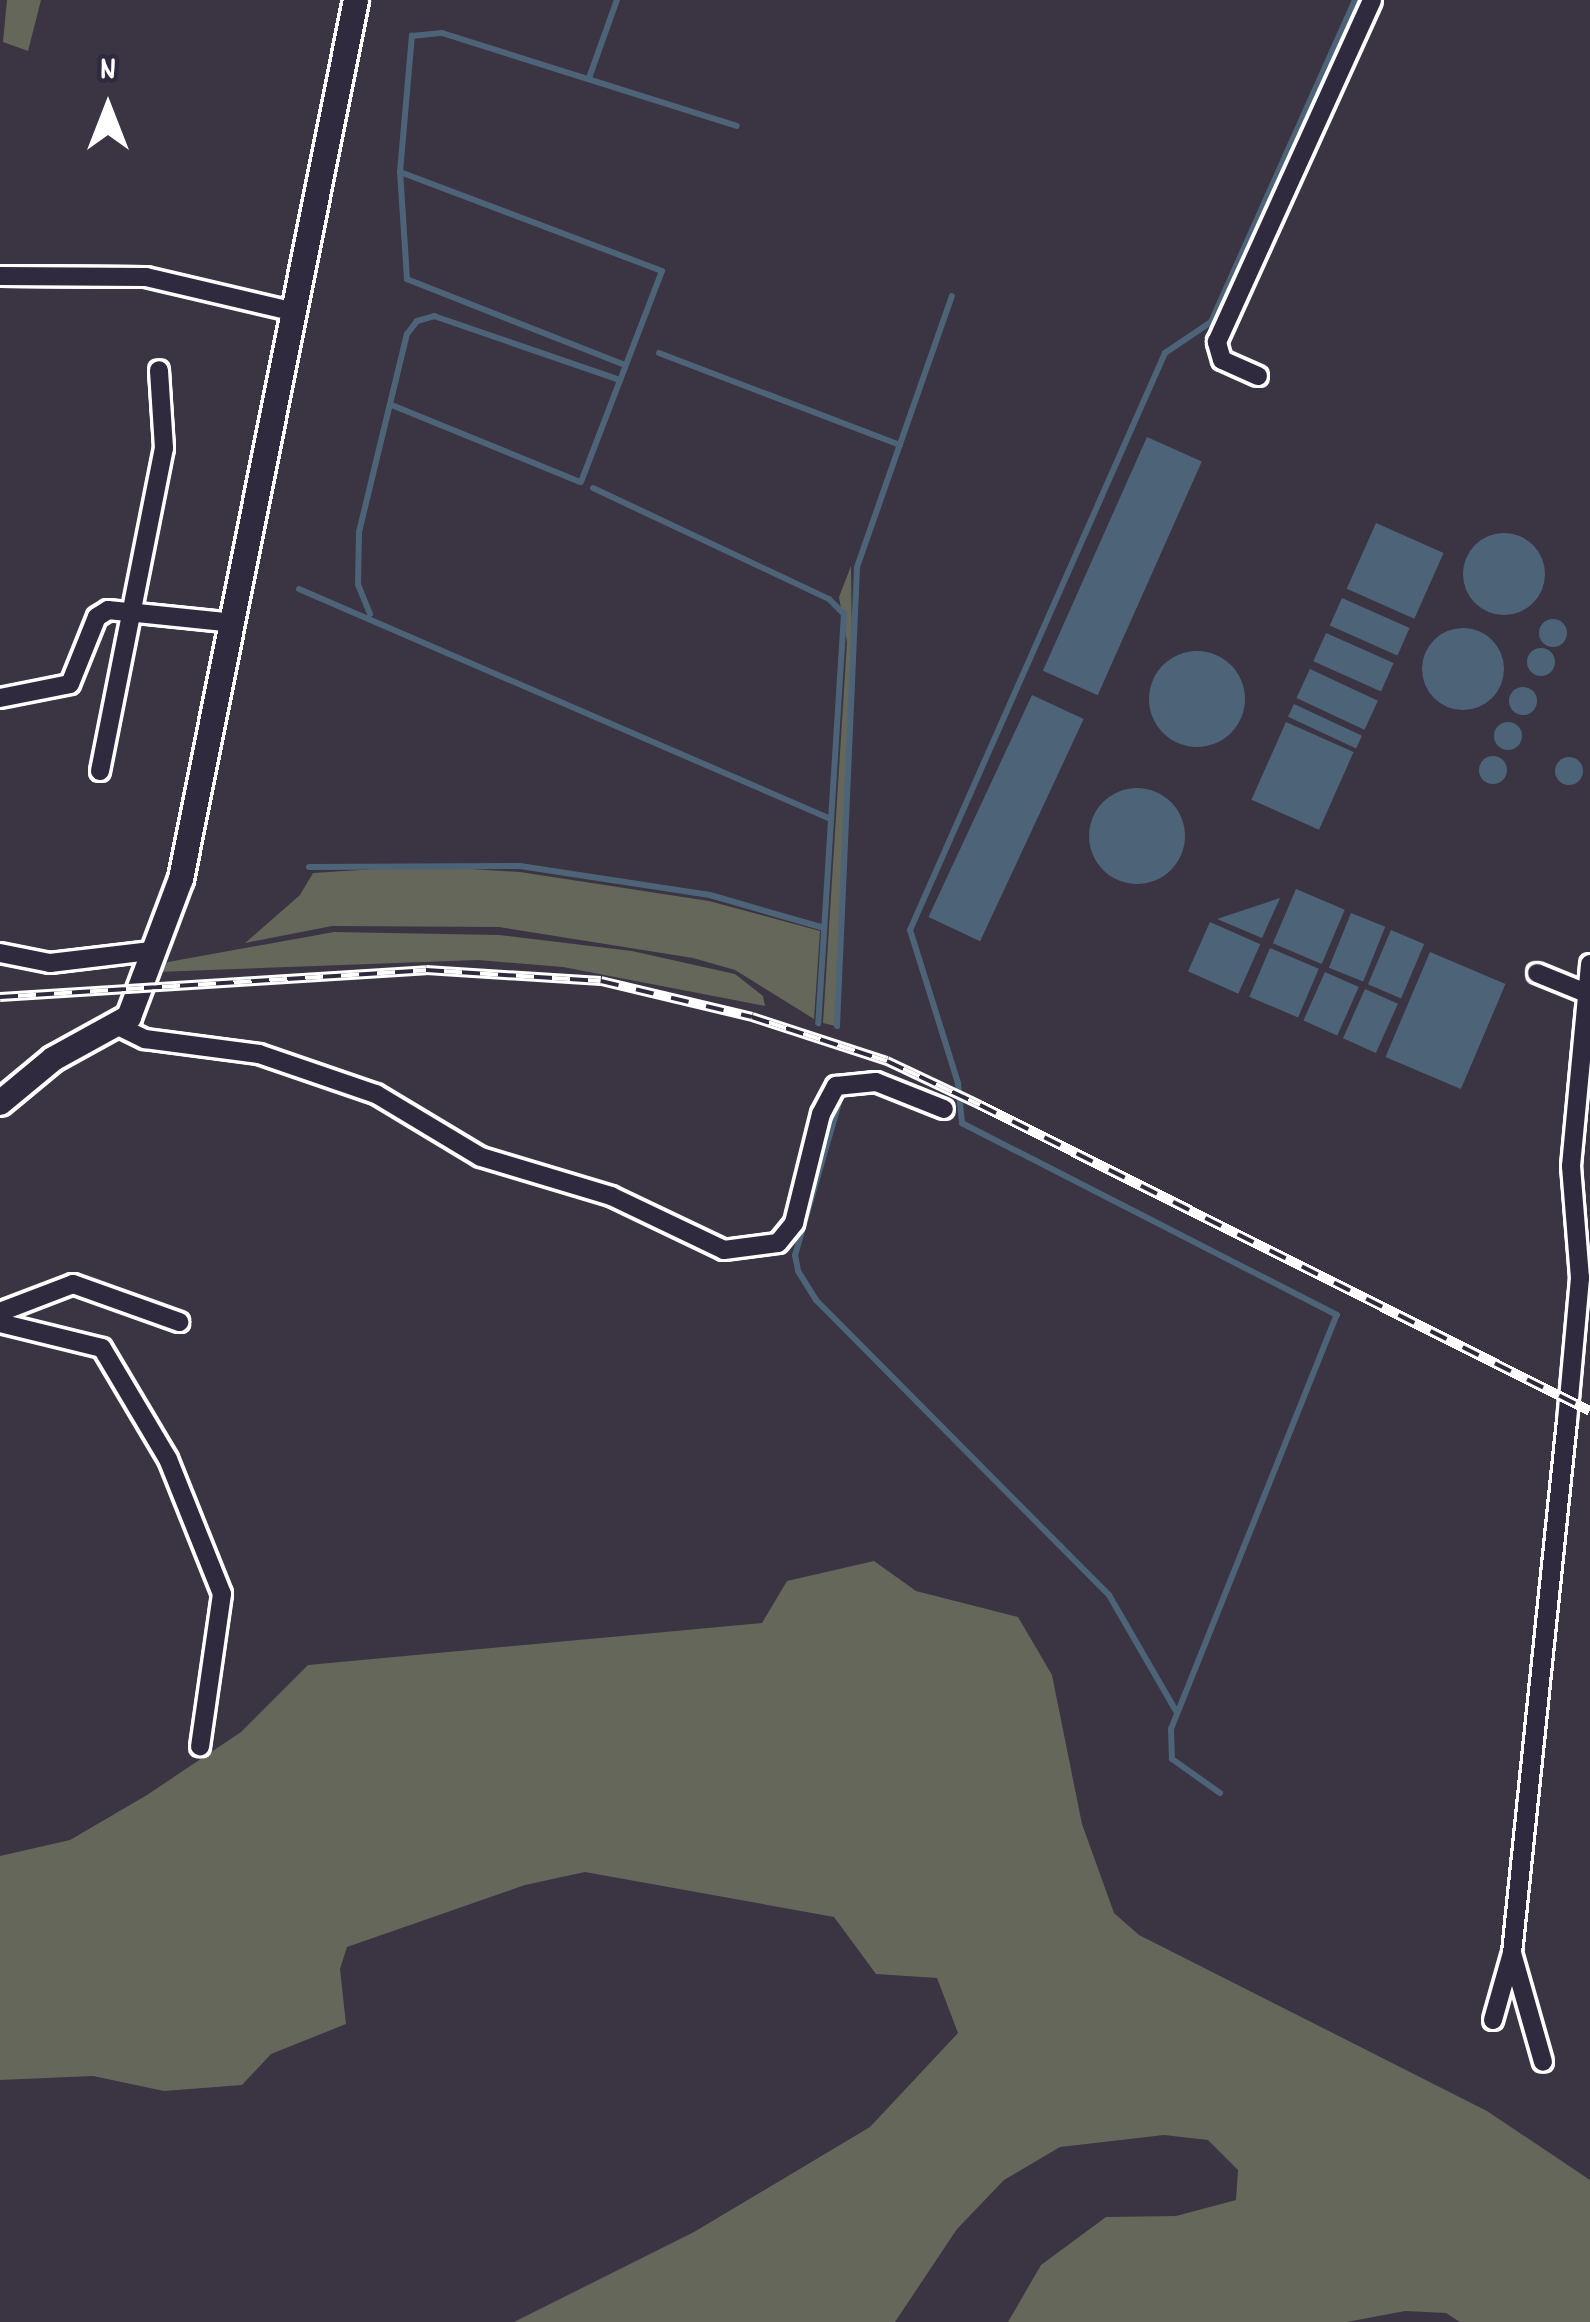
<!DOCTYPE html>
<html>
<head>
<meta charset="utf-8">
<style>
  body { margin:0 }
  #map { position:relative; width:1590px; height:2322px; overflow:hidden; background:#3b3443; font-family:Dekko,sans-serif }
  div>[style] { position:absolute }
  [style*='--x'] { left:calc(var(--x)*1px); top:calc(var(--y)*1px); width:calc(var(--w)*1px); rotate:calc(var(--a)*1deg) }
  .green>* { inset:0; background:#646759 }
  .water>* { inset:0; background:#4d6478; transform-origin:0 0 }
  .round { border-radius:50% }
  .stream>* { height:6px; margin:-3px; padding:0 3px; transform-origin:3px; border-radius:3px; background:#4d6478 }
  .roads { filter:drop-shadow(3px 0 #fff) drop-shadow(-3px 0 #fff) drop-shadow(0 3px #fff) drop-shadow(0 -3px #fff) }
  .street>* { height:18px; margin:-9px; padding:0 9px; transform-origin:9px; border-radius:9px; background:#2f2a3d }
  .secondary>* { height:24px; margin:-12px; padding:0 12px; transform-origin:12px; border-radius:12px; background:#2f2a3d }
  .rail>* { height:10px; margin-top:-5px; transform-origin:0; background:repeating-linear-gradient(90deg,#2f2a3d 0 18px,#fff 0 36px); box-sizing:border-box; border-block:3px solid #fff }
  span { translate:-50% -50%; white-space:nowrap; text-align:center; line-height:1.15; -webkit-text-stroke:9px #2f2a3d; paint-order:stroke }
  .north { position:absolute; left:48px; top:48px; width:120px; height:120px; -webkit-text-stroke:9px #2f2a3d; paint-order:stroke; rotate:0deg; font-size:33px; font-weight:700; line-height:48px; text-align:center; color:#fff }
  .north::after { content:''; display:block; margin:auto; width:42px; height:54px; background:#fff; clip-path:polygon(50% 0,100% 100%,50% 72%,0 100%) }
</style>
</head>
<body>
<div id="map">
  <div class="green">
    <i style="clip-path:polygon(7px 0,41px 0,28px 51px,3px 42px)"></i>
    <i style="clip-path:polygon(851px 566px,852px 643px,835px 1026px,823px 1023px,847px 642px,839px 597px)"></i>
    <i style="clip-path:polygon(424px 866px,520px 872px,709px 901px,820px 931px,814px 1019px,735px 970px,693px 958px,499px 927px,332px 926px,245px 943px,300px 895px,313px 873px)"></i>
    <i style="clip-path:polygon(334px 932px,499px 935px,632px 951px,735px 974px,763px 996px,765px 1006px,563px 967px,478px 960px,157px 972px,168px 962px)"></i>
    <i style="clip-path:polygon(874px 1561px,916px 1591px,1018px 1617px,1052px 1675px,1082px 1824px,1114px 1913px,1139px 1935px,1487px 2111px,1590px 2180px,1590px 2322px,1460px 2322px,1446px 2313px,1405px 2311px,1347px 2322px,1008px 2322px,1041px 2265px,1106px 2217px,1176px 2216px,1236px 2200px,1238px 2170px,1208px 2140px,1164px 2135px,1060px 2147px,1004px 2180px,957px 2229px,895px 2322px,514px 2322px,694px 2232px,870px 2127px,958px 2033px,937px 1978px,876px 1974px,834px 1917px,585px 1872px,525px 1885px,347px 1947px,340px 1969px,346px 2024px,271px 2054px,242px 2085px,164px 2091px,93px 2076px,0 2080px,0 1856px,70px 1840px,147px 1795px,241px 1732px,308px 1665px,762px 1623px,787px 1581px)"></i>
  </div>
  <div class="water">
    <i style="left:1147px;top:437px;width:60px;height:256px;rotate:24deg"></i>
    <i style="left:1376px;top:523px;width:74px;height:72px;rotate:24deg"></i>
    <i class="round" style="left:1463px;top:533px;width:82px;height:82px"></i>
    <i style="left:1342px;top:598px;width:74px;height:30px;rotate:24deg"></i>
    <i class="round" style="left:1539px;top:619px;width:28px;height:28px"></i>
    <i class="round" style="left:1422px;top:628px;width:82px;height:82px"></i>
    <i style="left:1326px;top:633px;width:74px;height:31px;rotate:24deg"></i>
    <i class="round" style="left:1527px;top:648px;width:28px;height:28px"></i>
    <i class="round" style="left:1149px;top:651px;width:96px;height:96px"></i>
    <i style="left:1310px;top:669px;width:75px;height:32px;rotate:25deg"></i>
    <i class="round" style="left:1509px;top:687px;width:28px;height:28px"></i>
    <i style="left:1032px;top:695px;width:57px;height:245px;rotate:25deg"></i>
    <i style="left:1294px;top:704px;width:75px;height:14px;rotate:25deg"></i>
    <i style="left:1286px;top:722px;width:74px;height:85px;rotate:24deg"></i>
    <i class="round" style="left:1494px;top:722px;width:28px;height:28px"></i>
    <i class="round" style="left:1479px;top:756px;width:28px;height:28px"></i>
    <i class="round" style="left:1555px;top:757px;width:28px;height:28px"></i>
    <i class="round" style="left:1089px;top:788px;width:96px;height:96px"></i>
    <i style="left:1296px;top:889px;width:53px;height:59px;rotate:23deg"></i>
    <i style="clip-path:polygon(1280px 898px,1262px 938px,1217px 919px)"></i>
    <i style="left:1351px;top:913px;width:37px;height:59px;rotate:22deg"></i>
    <i style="left:1210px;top:922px;width:55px;height:54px;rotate:24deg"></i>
    <i style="left:1391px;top:930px;width:36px;height:59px;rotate:23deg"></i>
    <i style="left:1270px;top:948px;width:53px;height:53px;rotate:23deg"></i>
    <i style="left:1430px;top:952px;width:82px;height:114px;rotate:23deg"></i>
    <i style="left:1325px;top:972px;width:37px;height:53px;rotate:24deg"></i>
    <i style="left:1365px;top:989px;width:36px;height:54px;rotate:24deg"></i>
  </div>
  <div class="stream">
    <i style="--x:589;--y:78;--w:83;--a:-70.3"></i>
    <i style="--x:400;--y:172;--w:280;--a:20.7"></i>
    <i style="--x:662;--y:271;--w:226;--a:111"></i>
    <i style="--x:659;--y:353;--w:258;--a:20.9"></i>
    <i style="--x:625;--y:365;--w:234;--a:-158.5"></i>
    <i style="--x:407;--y:279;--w:107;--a:-93.7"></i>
    <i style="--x:400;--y:172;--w:137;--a:-85"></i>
    <i style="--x:412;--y:36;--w:30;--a:-6"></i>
    <i style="--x:442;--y:33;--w:309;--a:17.5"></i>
    <i style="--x:394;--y:406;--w:201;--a:22.2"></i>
    <i style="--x:593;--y:488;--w:261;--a:25.2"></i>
    <i style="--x:829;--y:599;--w:21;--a:45"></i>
    <i style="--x:844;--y:614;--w:410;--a:93.6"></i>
    <i style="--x:299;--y:589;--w:580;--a:23.38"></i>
    <i style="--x:370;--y:614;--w:31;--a:-112"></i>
    <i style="--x:358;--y:585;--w:53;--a:-88.9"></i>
    <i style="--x:359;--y:532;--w:204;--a:-76.4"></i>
    <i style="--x:407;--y:334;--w:16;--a:-52"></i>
    <i style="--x:417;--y:321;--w:18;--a:-16"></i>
    <i style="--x:434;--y:316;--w:197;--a:19"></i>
    <i style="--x:309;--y:867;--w:211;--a:-0.3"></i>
    <i style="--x:520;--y:866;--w:192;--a:8.7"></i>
    <i style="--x:710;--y:895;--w:119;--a:16.1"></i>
    <i style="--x:837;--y:1026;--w:459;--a:-87.5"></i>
    <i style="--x:857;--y:567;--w:287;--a:-70.7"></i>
    <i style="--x:843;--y:1089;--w:173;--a:106.1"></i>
    <i style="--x:795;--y:1255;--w:16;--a:79"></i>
    <i style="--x:798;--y:1271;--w:34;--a:58"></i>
    <i style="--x:816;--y:1300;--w:416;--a:45.2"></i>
    <i style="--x:1109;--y:1595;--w:136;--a:60"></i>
    <i style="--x:1220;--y:1793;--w:59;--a:-144.7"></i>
    <i style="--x:1172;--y:1759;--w:30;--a:-92"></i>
    <i style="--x:1171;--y:1729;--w:446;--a:-68.2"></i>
    <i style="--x:1337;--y:1315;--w:421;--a:-152.9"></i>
    <i style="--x:962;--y:1123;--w:40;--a:-95.7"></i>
    <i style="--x:958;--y:1083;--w:160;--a:-107.4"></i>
    <i style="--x:910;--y:930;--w:631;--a:-66.16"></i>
    <i style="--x:1165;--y:353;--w:55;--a:-34"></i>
    <i style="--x:1211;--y:322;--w:353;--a:-65.9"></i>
  </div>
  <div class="roads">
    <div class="street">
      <i style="--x:0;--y:276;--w:146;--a:0.4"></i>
      <i style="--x:146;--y:277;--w:153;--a:13.2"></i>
      <i style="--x:1258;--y:376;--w:39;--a:-156"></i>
      <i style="--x:1222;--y:360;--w:19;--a:-106"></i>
      <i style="--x:1217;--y:342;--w:375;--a:-65.6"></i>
      <i style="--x:0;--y:698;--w:71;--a:-11.3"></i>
      <i style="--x:70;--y:684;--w:72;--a:-68.1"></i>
      <i style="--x:97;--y:617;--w:13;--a:-32"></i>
      <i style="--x:108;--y:610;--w:127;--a:5.9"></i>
      <i style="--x:100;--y:771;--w:329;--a:-78.8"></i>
      <i style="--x:164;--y:448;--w:78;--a:-93.7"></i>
      <i style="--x:0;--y:953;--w:51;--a:11.3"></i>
      <i style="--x:50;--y:963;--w:102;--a:-6.8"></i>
      <i style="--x:1537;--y:973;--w:53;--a:22.2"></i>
      <i style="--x:118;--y:1026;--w:30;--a:26"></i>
      <i style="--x:145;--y:1039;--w:115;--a:7.5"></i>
      <i style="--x:259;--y:1054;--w:124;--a:18.9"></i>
      <i style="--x:376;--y:1094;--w:122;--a:31"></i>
      <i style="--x:481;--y:1157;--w:136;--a:16.7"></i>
      <i style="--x:611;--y:1196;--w:125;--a:25.5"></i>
      <i style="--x:724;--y:1250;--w:54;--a:-7.4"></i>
      <i style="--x:778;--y:1243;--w:26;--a:-51"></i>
      <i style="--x:794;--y:1223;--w:112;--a:-76.1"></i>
      <i style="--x:821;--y:1114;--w:32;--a:-62"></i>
      <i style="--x:836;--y:1086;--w:40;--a:-5.7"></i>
      <i style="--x:876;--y:1082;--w:73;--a:21.7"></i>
      <i style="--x:0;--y:1312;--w:78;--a:-21"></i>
      <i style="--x:73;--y:1284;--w:113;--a:19.7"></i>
      <i style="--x:0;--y:1323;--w:105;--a:13.8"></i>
      <i style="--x:102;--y:1348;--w:129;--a:59.3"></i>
      <i style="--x:168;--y:1459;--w:145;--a:68.2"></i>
      <i style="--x:222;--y:1594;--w:154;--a:98.2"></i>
      <i style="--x:1512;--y:1953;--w:113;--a:74.1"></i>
      <i style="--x:1493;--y:2020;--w:70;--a:-74.2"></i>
      <i style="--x:1512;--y:1953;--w:535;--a:-84.1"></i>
      <i style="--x:1567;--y:1421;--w:144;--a:-84.8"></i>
      <i style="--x:1580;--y:1278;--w:112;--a:-94.6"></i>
      <i style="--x:1571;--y:1166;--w:203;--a:-84.6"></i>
    </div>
    <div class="secondary">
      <i style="--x:0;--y:1103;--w:69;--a:-39.7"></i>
      <i style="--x:53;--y:1059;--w:87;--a:-28.9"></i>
      <i style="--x:129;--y:1017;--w:147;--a:-69.4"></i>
      <i style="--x:181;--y:879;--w:896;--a:-78.74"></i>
    </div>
  </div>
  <div class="rail">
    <i style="--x:0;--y:997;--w:427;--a:-3.6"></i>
    <i style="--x:426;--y:970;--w:175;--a:3.6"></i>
    <i style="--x:601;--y:981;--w:155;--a:13.4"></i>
    <i style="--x:752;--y:1017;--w:142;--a:18.1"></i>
    <i style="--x:887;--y:1061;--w:103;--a:25.3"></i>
    <i style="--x:980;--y:1105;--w:682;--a:26.64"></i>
  </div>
  <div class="north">N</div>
</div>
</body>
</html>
